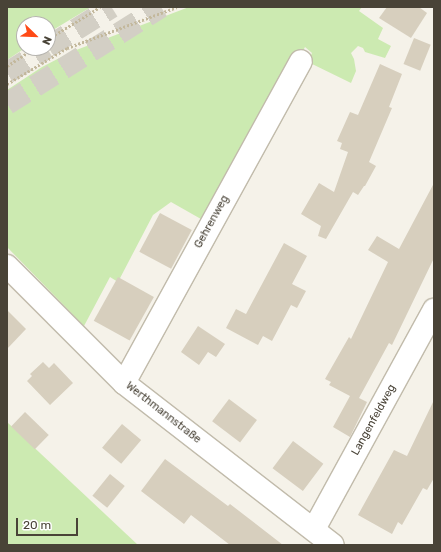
<!DOCTYPE html>
<html>
<head>
<meta charset="utf-8">
<style>
  body { margin:0 }
  #map { position:relative; width:441px; height:552px; overflow:hidden; background:#f5f2e9; font-family:Rubik,sans-serif }
  div>[style] { position:absolute }
  [style*='--x'] { left:calc(var(--x)*1px); top:calc(var(--y)*1px); width:calc(var(--w)*1px); rotate:calc(var(--a)*1deg) }
  .green>* { inset:0; background:#cceab1 }
  .building>* { inset:0; background:#d7cfbe; transform-origin:0 0 }
  .highway-tunnel>* { height:22px; margin-top:-11px; transform-origin:0; background:repeating-linear-gradient(90deg,#d3cfc5 0 22px,transparent 0 33px) }
  .path>* { height:2.5px; margin-top:-1.25px; transform-origin:0; background:repeating-linear-gradient(90deg,#c3b89c 0 2px,transparent 0 4px) }
  .roads { filter:drop-shadow(1px 0 #c1bbab) drop-shadow(-1px 0 #c1bbab) drop-shadow(0 1px #c1bbab) drop-shadow(0 -1px #c1bbab) }
  .street>* { height:22px; margin:-11px; padding:0 11px; transform-origin:11px; border-radius:11px; background:#fff }
  span { translate:-50% -50%; white-space:nowrap; text-align:center; line-height:1.15; -webkit-text-stroke:3px #fff; paint-order:stroke }
  .street-label { font-size:11px; color:#494337 }
  .frame { position:absolute; inset:0; border:8px solid #494337; pointer-events:none }
  .north { position:absolute; left:16px; top:16px; width:40px; height:40px; box-sizing:border-box; background:#fff; border:1px solid #b6b4af; border-radius:50%; rotate:113deg; font-size:11px; font-weight:700; line-height:16px; text-align:center; color:#494337 }
  .north::after { content:''; display:block; margin:auto; width:14px; height:18px; background:#ff4a16; clip-path:polygon(50% 0,100% 100%,50% 72%,0 100%) }
  .scale { position:absolute; left:16px; top:518px; width:62px; height:18px; box-sizing:border-box; border:2px solid #494337; border-top:0; padding-left:5px; font-size:12px; line-height:14px; white-space:nowrap; color:#494337; -webkit-text-stroke:3px #fff; paint-order:stroke }
</style>
</head>
<body>
<div id="map">
  <div class="green">
    <i style="clip-path:polygon(7px 7px,91px 7px,48px 33px,48px 24px,24px 24px,25px 48px,7px 60px)"></i>
    <i style="clip-path:polygon(189px 7px,362px 7px,359px 11px,383px 28px,378px 39px,391px 46px,385px 58px,365px 52px,363px 48px,358px 46px,351px 53px,354px 59px,356px 71px,351px 83px,308px 62px,312px 53px,305px 47px,208px 223px,171px 202px,153px 215px,118px 282px,110px 277px,84px 326px,7px 247px,7px 90px,42px 67px,71px 52px)"></i>
    <i style="clip-path:polygon(7px 422px,138px 545px,7px 545px)"></i>
  </div>
  <div class="building">
    <i style="clip-path:polygon(387px 7px,419px 7px,427px 13px,411px 38px,379px 18px)"></i>
    <i style="left:414px;top:38px;width:18px;height:28px;rotate:22deg"></i>
    <i style="clip-path:polygon(380px 64px,402px 74px,389px 107px,392px 108px,369px 162px,376px 166px,365px 186px,364px 186px,358px 195px,353px 192px,326px 239px,318px 236px,321px 226px,301px 214px,319px 183px,334px 192px,348px 152px,340px 149px,342px 143px,337px 141px,350px 112px,358px 115px)"></i>
    <i style="clip-path:polygon(434px 183px,434px 258px,392px 345px,389px 343px,359px 398px,367px 402px,350px 437px,333px 427px,350px 396px,329px 385px,331px 382px,325px 379px,349px 337px,351px 339px,388px 262px,368px 250px,377px 236px,399px 249px)"></i>
    <i style="left:160px;top:213px;width:36px;height:44px;rotate:28deg"></i>
    <i style="clip-path:polygon(284px 243px,307px 256px,292px 284px,306px 291px,297px 308px,291px 305px,272px 341px,263px 336px,258px 345px,226px 328px,236px 309px,246px 314px)"></i>
    <i style="left:118px;top:277px;width:41px;height:50px;rotate:29deg"></i>
    <i style="clip-path:polygon(7px 310px,26px 329px,7px 349px)"></i>
    <i style="clip-path:polygon(198px 326px,225px 344px,216px 357px,208px 352px,199px 365px,181px 352px)"></i>
    <i style="clip-path:polygon(43px 362px,49px 368px,54px 363px,73px 383px,50px 405px,27px 381px,32px 376px,30px 374px)"></i>
    <i style="left:229px;top:399px;width:35px;height:28px;rotate:37deg"></i>
    <i style="clip-path:polygon(434px 400px,434px 478px,427px 490px,423px 488px,402px 525px,398px 522px,392px 534px,358px 515px,394px 450px,407px 456px)"></i>
    <i style="left:25px;top:412px;width:33px;height:20px;rotate:44deg"></i>
    <i style="left:122px;top:424px;width:25px;height:31px;rotate:40deg"></i>
    <i style="left:293px;top:441px;width:38px;height:34px;rotate:37deg"></i>
    <i style="clip-path:polygon(165px 459px,228px 506px,230px 504px,283px 545px,230px 545px,191px 515px,184px 524px,141px 491px)"></i>
    <i style="left:110px;top:474px;width:19px;height:28px;rotate:39deg"></i>
  </div>
  <div class="highway-tunnel">
    <i style="--x:48;--y:47;--w:75;--a:-32"></i>
    <i style="--x:7;--y:73;--w:47;--a:-32"></i>
    <i style="--x:7;--y:104;--w:182;--a:-32.2"></i>
  </div>
  <div class="path">
    <i style="--x:48;--y:39;--w:61;--a:-31.6"></i>
    <i style="--x:7;--y:66;--w:33;--a:-33"></i>
    <i style="--x:7;--y:84;--w:70;--a:-31"></i>
    <i style="--x:67;--y:48;--w:117;--a:-20.4"></i>
  </div>
  <div class="roads">
    <div class="street">
      <i style="--x:7;--y:266;--w:165;--a:45"></i>
      <i style="--x:124;--y:383;--w:264;--a:37.8"></i>
      <i style="--x:124;--y:383;--w:367;--a:-61.2"></i>
      <i style="--x:314;--y:529;--w:250;--a:-61.3"></i>
    </div>
  </div>
  <div class="street-label">
    <span style="left:212px;top:222px;rotate:-61deg">Gehrenweg</span>
    <span style="left:163px;top:413px;rotate:38deg">Werthmannstraße</span>
    <span style="left:374px;top:420px;rotate:-61deg">Langenfeldweg</span>
  </div>
  <div class="frame"></div>
  <div class="north">N</div>
  <div class="scale">20 m</div>
</div>
</body>
</html>
